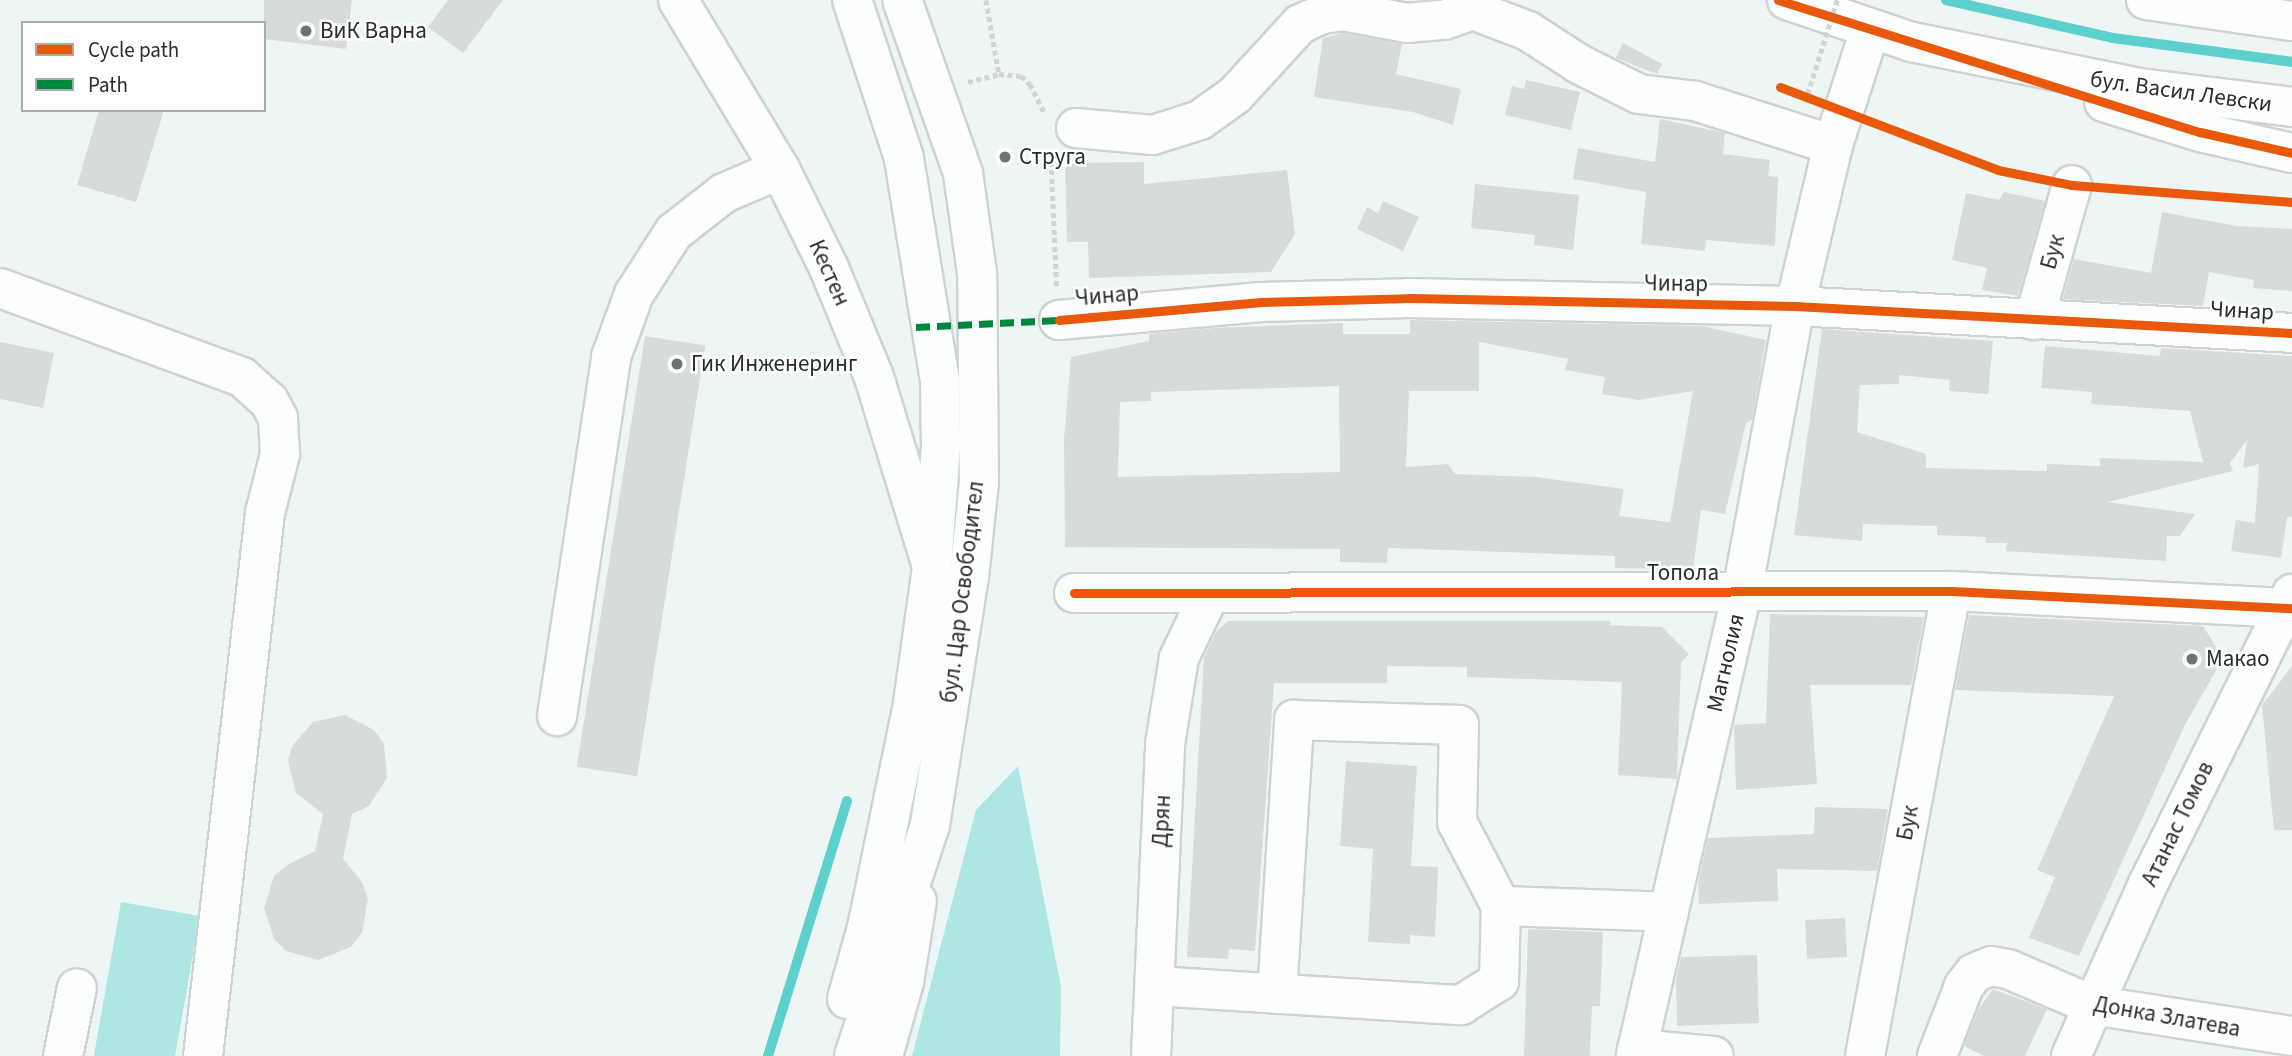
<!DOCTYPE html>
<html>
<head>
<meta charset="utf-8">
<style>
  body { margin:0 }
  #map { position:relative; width:2292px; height:1056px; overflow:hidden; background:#eef6f5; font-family:"Source Sans 3",sans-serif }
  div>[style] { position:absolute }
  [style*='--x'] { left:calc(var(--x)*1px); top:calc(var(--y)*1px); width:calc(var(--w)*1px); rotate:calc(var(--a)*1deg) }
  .green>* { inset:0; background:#aee6e3; transform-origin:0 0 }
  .stream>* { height:10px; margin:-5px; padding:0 5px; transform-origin:5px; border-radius:5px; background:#5dd0cd }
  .building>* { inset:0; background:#d6dcdb; transform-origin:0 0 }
  .path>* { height:4.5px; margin-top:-2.25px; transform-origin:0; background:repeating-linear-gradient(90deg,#d2d5d5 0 5px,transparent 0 8.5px) }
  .roads { filter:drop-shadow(2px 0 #cdd3d3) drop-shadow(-2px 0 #cdd3d3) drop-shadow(0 2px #cdd3d3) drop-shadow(0 -2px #cdd3d3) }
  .minor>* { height:38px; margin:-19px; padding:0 19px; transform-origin:19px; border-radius:19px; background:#fcfefe }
  .major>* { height:38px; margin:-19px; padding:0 19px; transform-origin:19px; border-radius:19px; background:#fcfefe }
  .highway>* { height:38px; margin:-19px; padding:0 19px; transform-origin:19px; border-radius:19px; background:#fcfefe }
  .path-bridge>* { height:4.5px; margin-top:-2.25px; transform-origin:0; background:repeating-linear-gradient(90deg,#d2d5d5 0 5px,transparent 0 8.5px) }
  .quiet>* { height:7px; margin-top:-3.5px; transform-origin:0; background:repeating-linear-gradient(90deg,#00873e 0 14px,transparent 0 21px) }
  .cycleway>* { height:9px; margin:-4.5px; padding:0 4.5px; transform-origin:4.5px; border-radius:4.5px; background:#e8590c }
  .dots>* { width:19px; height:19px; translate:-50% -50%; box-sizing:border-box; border:4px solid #fff; border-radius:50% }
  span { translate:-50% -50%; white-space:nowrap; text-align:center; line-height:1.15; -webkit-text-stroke:5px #fff; paint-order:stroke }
  .poi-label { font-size:23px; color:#282e2d }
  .left { translate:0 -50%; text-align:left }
  .street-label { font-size:23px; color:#282e2d }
  .legend { position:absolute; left:21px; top:21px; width:245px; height:91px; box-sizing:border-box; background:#fff; border:2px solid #a9abab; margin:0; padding:9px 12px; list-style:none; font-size:21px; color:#282e2d }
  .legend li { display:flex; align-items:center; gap:14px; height:35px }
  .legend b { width:35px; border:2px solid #a9abab }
</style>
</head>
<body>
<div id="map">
  <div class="green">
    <i style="clip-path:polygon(1018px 766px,1061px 987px,1060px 1056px,912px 1056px,976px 810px)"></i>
    <i style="left:121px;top:902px;width:80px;height:157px;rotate:10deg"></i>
  </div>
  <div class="stream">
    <i style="--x:1946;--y:0;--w:171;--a:12.8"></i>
    <i style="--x:2113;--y:38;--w:181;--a:7.6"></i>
    <i style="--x:768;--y:1056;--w:267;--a:-72.8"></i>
  </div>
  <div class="building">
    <i style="clip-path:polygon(264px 0,352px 0,346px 49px,264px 39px)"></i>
    <i style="clip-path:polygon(448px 0,503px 0,463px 53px,428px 27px)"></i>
    <i style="clip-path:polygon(1343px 33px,1402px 44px,1396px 74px,1461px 89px,1453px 125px,1413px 112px,1314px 97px,1323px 38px)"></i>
    <i style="clip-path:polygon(1623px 43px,1662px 64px,1657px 74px,1616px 58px)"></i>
    <i style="clip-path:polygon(1526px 80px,1580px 92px,1571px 130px,1505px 115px,1512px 86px,1524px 89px)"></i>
    <i style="clip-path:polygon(99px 110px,164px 110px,136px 202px,77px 185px)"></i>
    <i style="clip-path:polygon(1660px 119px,1725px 133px,1723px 154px,1770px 160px,1768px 176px,1778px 177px,1775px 246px,1706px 240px,1705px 251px,1641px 244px,1646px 192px,1573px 179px,1578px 148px,1655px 162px)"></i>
    <i style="clip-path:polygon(1144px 162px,1144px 184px,1287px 170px,1295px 234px,1271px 272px,1089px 278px,1088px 242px,1067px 242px,1065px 163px)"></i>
    <i style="clip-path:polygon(1475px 184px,1579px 195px,1573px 250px,1534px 245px,1535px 235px,1471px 228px)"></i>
    <i style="clip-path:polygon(2004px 192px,2045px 201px,2018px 296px,1982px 290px,1987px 268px,1952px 260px,1966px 193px,1999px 200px)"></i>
    <i style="clip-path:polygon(1383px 201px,1419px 217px,1403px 251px,1357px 229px,1367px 207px,1378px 213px)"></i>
    <i style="clip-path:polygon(2162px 212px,2236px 226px,2292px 229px,2292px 291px,2253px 288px,2254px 280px,2209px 272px,2203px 306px,2063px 299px,2074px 259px,2151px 273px)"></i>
    <i style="clip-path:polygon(evenodd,1410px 320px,1702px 326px,1766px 340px,1752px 420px,1746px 423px,1725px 514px,1701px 510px,1693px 570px,1615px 568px,1615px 556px,1388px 548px,1387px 563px,1340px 562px,1340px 549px,1065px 547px,1064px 438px,1071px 357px,1149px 341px,1149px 334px,1214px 328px,1343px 323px,1343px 334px,1410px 334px,1410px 320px,1479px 342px,1568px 359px,1565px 370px,1605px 377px,1602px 394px,1639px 400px,1693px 391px,1670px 522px,1619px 516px,1624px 489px,1536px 477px,1455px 474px,1448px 464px,1406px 467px,1409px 391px,1479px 391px,1479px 342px,1410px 320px,1339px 386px,1340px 472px,1118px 477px,1120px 402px,1151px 401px,1151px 392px,1339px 386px)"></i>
    <i style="clip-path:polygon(1822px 329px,1993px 341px,1988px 394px,1949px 391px,1950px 380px,1899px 375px,1899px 384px,1860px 385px,1857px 432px,1926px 454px,1926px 468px,2047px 471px,2047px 464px,2100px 466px,2100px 458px,2203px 462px,2190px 411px,2091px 404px,2092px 392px,2041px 388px,2045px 346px,2160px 356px,2161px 348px,2292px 356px,2292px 517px,2287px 517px,2281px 558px,2231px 551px,2236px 520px,2255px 523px,2259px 464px,2243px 468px,2247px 440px,2230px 463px,2233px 471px,2107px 502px,2195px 514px,2180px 536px,2167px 536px,2166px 561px,2006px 551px,2007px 543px,1985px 543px,1986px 537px,1937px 535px,1937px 526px,1863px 524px,1862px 541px,1794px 535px)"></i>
    <i style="left:645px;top:336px;width:61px;height:436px;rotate:9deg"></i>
    <i style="clip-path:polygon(0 342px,54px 353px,43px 408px,0 399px)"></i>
    <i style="clip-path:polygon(1770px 614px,1924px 617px,1911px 685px,1810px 685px,1817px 784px,1736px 790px,1734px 725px,1766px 723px)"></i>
    <i style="clip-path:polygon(1969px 615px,2203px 626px,2223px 658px,2185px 725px,2079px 956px,2029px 938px,2055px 877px,2037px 870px,2114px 696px,1955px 690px)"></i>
    <i style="clip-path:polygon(1228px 621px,1610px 621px,1610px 625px,1662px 627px,1689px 654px,1681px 662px,1677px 779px,1618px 775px,1622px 682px,1467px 677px,1467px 667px,1387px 666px,1387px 683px,1274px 683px,1255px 951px,1229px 949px,1228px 959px,1187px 957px,1204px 657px,1216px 632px)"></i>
    <i style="clip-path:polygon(2292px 666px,2292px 830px,2274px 830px,2262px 705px)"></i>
    <i style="clip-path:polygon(345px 715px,374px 730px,384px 744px,387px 778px,369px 806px,352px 814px,343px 859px,362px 882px,368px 899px,362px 933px,351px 947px,318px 960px,286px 951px,274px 939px,264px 908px,274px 876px,287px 865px,315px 851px,323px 814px,296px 793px,288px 761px,292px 746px,313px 722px)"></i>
    <i style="clip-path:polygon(1346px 761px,1417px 766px,1411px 866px,1438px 867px,1435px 937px,1410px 935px,1410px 944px,1368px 942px,1373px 849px,1340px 846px)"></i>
    <i style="clip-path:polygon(1815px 807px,1888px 809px,1877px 871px,1777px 869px,1778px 901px,1699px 904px,1698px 884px,1708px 838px,1814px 834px)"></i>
    <i style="left:1845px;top:918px;width:39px;height:40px;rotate:87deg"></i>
    <i style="clip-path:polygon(1528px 929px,1603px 932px,1600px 1006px,1592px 1006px,1590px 1056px,1524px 1056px)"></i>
    <i style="clip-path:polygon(1757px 955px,1759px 1023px,1677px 1026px,1676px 980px,1681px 957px)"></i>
    <i style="clip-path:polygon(1993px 989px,2047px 1009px,2025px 1056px,1984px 1056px,1964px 1046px,1979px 1008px)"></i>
  </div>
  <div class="path">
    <i style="--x:986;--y:0;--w:75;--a:80"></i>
    <i style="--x:968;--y:82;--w:32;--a:-14"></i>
    <i style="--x:999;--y:74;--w:22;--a:5"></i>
    <i style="--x:1021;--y:76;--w:12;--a:42"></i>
    <i style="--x:1030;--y:84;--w:33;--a:63"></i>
    <i style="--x:1051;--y:153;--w:135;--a:87.5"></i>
  </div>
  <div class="roads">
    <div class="minor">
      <i style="--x:678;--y:0;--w:197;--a:58.9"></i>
      <i style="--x:780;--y:169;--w:110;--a:63.7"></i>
      <i style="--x:829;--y:268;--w:118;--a:67.6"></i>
      <i style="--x:874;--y:377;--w:199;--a:73"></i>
      <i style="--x:1076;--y:128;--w:77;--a:5.2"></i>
      <i style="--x:1153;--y:135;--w:49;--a:-17.7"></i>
      <i style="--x:1200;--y:120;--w:43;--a:-35.5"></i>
      <i style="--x:1235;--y:95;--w:96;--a:-47.5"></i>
      <i style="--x:1300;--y:24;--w:24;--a:-24"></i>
      <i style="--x:1322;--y:14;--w:21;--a:-8"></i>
      <i style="--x:1343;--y:11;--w:65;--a:10.6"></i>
      <i style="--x:1407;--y:23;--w:37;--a:-5"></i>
      <i style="--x:1444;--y:20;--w:31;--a:-19"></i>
      <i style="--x:1473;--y:10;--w:59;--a:20.9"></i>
      <i style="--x:1528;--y:31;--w:61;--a:32.9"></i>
      <i style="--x:1579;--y:64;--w:67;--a:26.6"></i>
      <i style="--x:1639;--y:94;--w:56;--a:7.1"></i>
      <i style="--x:1695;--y:101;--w:145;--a:17.7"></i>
      <i style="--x:1833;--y:145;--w:165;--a:103.3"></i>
      <i style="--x:1795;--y:306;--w:291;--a:100.5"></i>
      <i style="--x:1742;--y:592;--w:476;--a:102.9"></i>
      <i style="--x:0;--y:288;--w:258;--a:20.2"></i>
      <i style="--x:242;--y:377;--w:36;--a:42"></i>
      <i style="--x:269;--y:401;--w:19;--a:62"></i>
      <i style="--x:278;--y:418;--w:36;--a:87"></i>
      <i style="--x:280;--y:454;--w:61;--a:104.3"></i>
      <i style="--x:265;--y:513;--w:547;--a:96.51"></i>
      <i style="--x:1059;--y:320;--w:203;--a:-5.1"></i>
      <i style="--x:1261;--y:302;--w:148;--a:-1.5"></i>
      <i style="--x:1409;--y:298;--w:386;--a:1.2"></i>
      <i style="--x:1795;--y:306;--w:498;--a:3.1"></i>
      <i style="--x:2034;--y:320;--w:140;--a:-74.3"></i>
      <i style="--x:1074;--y:593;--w:877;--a:-0.13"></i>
      <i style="--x:1951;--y:591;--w:341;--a:2.9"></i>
      <i style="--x:557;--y:716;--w:363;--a:-81.4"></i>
      <i style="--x:611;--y:357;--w:67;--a:-69.9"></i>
      <i style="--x:634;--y:294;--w:74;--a:-57.2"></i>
      <i style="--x:674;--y:232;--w:63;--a:-38"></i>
      <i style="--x:724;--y:193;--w:61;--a:-23.2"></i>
      <i style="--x:1155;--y:986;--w:307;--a:3.6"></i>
      <i style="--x:1461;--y:1005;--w:45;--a:-32.3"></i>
      <i style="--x:1499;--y:981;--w:75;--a:-88.5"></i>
      <i style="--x:1277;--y:994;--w:275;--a:-86.4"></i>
      <i style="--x:1294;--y:720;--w:165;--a:1.7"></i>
      <i style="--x:1459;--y:725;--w:97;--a:91.2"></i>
      <i style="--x:1457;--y:822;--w:95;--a:62.4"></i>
      <i style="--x:1501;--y:906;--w:168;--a:2"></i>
      <i style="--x:1637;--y:1049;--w:77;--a:5.2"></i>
      <i style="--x:63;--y:1056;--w:69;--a:-78.4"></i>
      <i style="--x:883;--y:1056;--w:77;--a:-74.2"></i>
      <i style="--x:904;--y:982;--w:82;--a:-80.9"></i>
      <i style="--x:1151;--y:1056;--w:312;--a:-87.4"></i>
      <i style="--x:1165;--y:744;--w:87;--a:-80.8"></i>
      <i style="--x:1179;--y:658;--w:70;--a:-64.5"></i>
      <i style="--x:1865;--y:1056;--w:473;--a:-79.5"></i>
      <i style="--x:1937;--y:1056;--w:75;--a:-68.9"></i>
      <i style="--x:1964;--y:986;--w:16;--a:-52"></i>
      <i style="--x:1974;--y:973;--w:18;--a:-22"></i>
      <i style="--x:1991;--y:966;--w:17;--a:10"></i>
      <i style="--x:2008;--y:969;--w:91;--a:23.2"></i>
      <i style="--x:2092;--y:1005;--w:202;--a:8.8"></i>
      <i style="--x:2071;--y:1056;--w:188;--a:-65.9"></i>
      <i style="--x:2148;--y:884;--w:324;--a:-63.6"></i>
    </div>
    <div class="major">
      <i style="--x:847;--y:999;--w:74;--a:-74.3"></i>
      <i style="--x:867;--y:928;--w:230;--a:-78.4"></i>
      <i style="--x:913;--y:703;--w:136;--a:-82"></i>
      <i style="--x:932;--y:568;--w:122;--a:-85.8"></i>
      <i style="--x:941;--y:446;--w:65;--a:-90.9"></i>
      <i style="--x:940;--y:381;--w:226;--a:-99.2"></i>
      <i style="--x:904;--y:158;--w:166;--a:-108.2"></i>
      <i style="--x:854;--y:1056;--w:243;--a:-71.8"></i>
      <i style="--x:930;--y:825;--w:251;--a:-81.1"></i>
      <i style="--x:969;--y:577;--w:96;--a:-84"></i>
      <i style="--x:979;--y:482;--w:209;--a:-90.5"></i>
      <i style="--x:977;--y:273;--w:101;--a:-98"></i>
      <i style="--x:963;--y:173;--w:183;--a:-109.4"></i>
    </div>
    <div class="highway">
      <i style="--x:1787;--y:0;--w:132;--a:18.6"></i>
      <i style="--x:1912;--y:42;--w:233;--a:11.4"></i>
      <i style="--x:2140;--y:88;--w:153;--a:7.1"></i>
      <i style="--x:2146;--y:0;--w:148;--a:8.2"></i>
      <i style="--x:2104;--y:102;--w:101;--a:17.4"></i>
      <i style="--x:2200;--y:132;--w:94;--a:12.9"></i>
      <i style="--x:1833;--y:145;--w:121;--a:-72.2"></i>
    </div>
  </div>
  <div class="path-bridge">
    <i style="--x:1805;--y:102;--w:107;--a:-72.6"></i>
  </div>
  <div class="quiet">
    <i style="--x:916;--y:327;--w:143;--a:-2.8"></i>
  </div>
  <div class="cycleway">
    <i style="--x:1778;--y:0;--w:442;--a:17.4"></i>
    <i style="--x:2200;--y:132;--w:94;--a:12.9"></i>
    <i style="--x:1780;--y:87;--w:233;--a:20.8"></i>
    <i style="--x:1998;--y:170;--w:76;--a:11.5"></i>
    <i style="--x:2072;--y:185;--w:221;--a:4.4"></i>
    <i style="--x:1059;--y:320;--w:203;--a:-5.1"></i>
    <i style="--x:1261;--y:302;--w:148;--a:-1.5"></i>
    <i style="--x:1409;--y:298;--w:386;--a:1.2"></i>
    <i style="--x:1795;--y:306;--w:498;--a:3.1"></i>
    <i style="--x:1074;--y:593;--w:877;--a:-0.13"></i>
    <i style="--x:1951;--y:591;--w:341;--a:2.9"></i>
  </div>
  <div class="dots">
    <i style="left:306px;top:31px;background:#6d7473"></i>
    <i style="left:1005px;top:157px;background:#6d7473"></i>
    <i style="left:677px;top:364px;background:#6d7473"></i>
    <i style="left:2192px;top:659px;background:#6d7473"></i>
  </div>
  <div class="poi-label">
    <span class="left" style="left:320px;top:31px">ВиК Варна</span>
    <span class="left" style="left:1019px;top:157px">Струга</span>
    <span class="left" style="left:691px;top:364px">Гик Инженеринг</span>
    <span class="left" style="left:2206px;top:659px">Макао</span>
  </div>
  <div class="street-label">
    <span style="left:2181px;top:92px;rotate:8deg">бул. Васил Левски</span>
    <span style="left:2053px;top:252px;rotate:-74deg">Бук</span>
    <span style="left:829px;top:273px;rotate:66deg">Кестен</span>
    <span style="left:1676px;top:284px;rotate:1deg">Чинар</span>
    <span style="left:1107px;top:296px;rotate:-5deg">Чинар</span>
    <span style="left:2242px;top:311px;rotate:3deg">Чинар</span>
    <span style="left:1683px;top:573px">Топола</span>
    <span style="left:963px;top:592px;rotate:-83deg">бул. Цар Освободител</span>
    <span style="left:1726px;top:663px;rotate:-77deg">Магнолия</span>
    <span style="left:1162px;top:821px;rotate:-87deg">Дрян</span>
    <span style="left:1908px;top:823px;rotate:-79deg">Бук</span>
    <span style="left:2178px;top:824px;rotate:-64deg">Атанас Томов</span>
    <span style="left:2167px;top:1017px;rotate:10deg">Донка Златева</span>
  </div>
  <ul class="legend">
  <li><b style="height:9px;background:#e8590c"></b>Cycle path</li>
  <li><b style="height:9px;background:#00873e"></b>Path</li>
  </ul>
</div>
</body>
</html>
